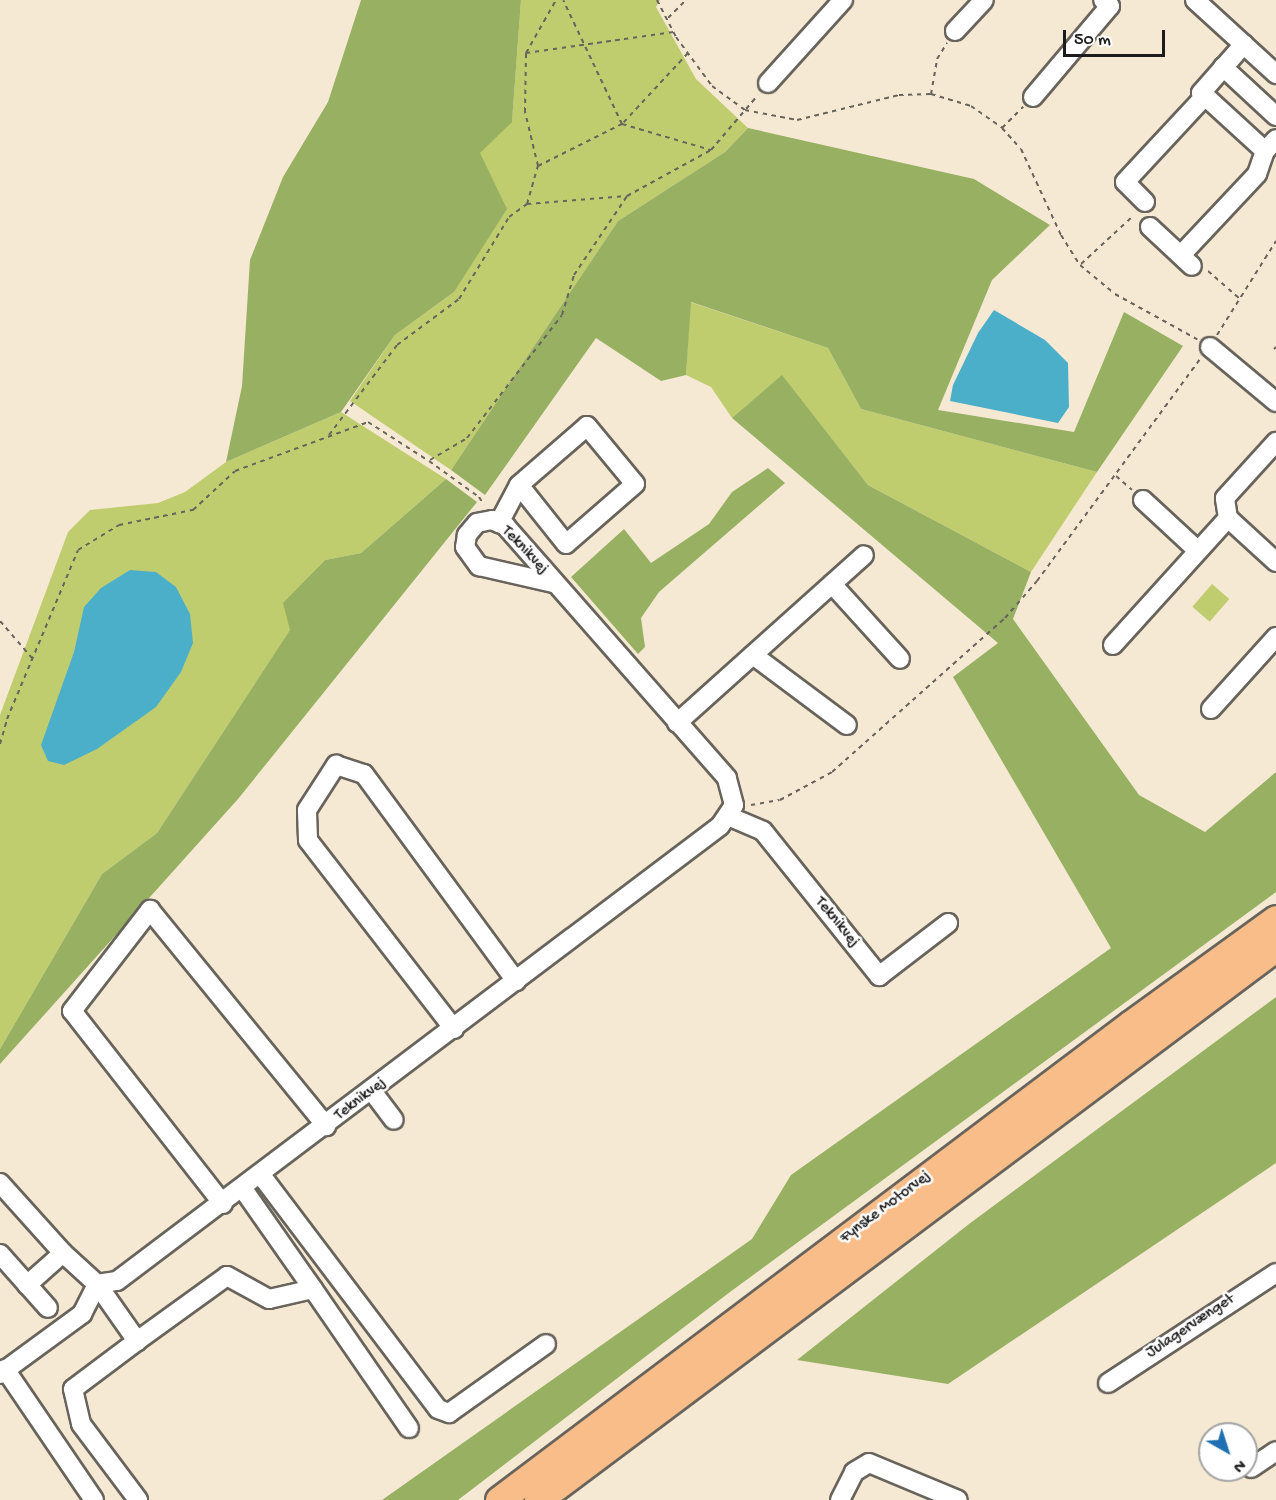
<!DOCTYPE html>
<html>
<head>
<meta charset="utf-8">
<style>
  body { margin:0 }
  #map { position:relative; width:1276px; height:1500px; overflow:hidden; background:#f6e9d4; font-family:"Gochi Hand",sans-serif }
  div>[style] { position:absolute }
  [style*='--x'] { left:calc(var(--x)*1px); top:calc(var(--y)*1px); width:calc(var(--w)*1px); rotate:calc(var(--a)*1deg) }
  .green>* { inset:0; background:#c0cd6f; transform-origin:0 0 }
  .forest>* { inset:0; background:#98b062 }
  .water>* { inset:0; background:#4bafca }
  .path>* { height:2px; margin-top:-1px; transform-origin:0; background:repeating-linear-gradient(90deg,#68645c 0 4.5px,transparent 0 9px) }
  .roads { filter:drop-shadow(2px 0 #68645c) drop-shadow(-2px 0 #68645c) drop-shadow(0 2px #68645c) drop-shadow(0 -2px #68645c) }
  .minor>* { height:18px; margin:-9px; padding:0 9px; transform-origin:9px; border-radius:9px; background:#fff }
  .highway>* { height:27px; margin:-13.5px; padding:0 13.5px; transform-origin:13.5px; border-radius:13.5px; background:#f8bd89 }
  span { translate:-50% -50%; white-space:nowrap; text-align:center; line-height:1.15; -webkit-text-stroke:5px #fff; paint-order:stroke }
  .street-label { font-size:16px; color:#1c1c1c }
  .north { position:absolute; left:1198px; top:1422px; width:60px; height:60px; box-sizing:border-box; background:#fff; border:2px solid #a4a4a4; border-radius:50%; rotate:141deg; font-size:16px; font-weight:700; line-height:24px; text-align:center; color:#1c1c1c }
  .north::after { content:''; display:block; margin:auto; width:21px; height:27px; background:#1f6fb2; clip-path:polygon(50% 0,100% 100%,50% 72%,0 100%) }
  .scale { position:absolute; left:1063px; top:30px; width:102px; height:27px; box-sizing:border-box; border:3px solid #1c1c1c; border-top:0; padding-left:8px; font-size:18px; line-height:21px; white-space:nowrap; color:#1c1c1c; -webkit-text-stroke:4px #fff; paint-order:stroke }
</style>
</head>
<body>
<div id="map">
  <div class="green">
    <i style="clip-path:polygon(521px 0,660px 0,656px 7px,696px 79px,748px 128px,725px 152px,618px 221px,451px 470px,350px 401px,395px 335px,454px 292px,479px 153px,512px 121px)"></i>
    <i style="clip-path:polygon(690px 302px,828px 348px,861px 409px,1097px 472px,1031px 572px,868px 485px,782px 376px,732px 418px,711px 387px,686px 375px)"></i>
    <i style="clip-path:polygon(341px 412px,446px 479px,361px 553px,325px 560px,284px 603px,291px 629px,157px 833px,102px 874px,0 1049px,0 715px,68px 532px,90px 510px,158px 503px,185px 492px,226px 462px)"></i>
    <i style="left:1212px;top:584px;width:23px;height:30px;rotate:41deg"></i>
  </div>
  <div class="forest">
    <i style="clip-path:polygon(361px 0,521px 0,512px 122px,480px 153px,507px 209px,454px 292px,395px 335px,341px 412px,226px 462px,242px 386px,250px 260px,283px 177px,328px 102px)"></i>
    <i style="clip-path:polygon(748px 128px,974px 179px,1050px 225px,992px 280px,938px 410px,1074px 432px,1124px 312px,1183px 346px,1097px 472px,861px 409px,828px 348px,691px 302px,686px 375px,661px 381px,596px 338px,485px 495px,451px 470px,618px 221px,725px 152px)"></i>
    <i style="clip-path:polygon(782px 375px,868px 485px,1031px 572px,1013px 619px,1139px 795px,1205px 832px,1276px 772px,1276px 892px,730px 1292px,458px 1500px,382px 1500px,752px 1239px,791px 1175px,1111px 948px,953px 677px,998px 643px,732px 418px)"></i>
    <i style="clip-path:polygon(768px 468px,785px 483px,659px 592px,641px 618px,645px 647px,638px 654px,571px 577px,624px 529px,651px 563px,709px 524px,732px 492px)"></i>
    <i style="clip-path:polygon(446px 479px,477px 502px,238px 799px,0 1064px,0 1049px,102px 874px,157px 833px,290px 630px,283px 603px,325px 560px,361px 553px)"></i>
    <i style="clip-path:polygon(1276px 997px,1276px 1163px,948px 1384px,797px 1360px,969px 1224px)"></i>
  </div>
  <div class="water">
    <i style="clip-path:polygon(994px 310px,1045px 340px,1068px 363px,1069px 407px,1058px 423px,950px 401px,953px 385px,978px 333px)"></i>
    <i style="clip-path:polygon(130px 570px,156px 572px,176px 587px,190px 614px,193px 643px,181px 672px,156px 707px,97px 749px,64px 765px,48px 761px,41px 745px,74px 652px,84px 607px,101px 588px)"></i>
  </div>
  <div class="path">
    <i style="--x:657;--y:0;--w:42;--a:62.8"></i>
    <i style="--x:676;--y:37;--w:61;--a:53.7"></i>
    <i style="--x:712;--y:86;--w:41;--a:36"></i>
    <i style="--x:745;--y:110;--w:53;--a:10.9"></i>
    <i style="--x:797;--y:120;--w:105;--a:-13.8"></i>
    <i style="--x:899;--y:95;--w:32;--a:-2"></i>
    <i style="--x:931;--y:94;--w:42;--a:16.7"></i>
    <i style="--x:971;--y:106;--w:38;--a:35"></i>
    <i style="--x:1002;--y:128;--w:28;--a:48"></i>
    <i style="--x:1021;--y:149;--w:95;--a:65.1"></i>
    <i style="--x:1061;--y:235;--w:36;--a:58"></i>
    <i style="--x:1080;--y:265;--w:45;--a:39.6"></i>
    <i style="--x:1115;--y:294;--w:94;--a:28.8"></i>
    <i style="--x:668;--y:18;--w:25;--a:-45"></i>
    <i style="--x:526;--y:53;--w:149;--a:-8.1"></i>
    <i style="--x:688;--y:53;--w:97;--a:132.9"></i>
    <i style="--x:622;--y:124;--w:93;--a:16.3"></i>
    <i style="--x:931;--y:94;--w:36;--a:-80"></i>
    <i style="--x:937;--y:59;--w:19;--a:-58"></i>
    <i style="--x:1002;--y:128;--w:30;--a:-45"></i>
    <i style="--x:538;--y:166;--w:94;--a:-26.6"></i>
    <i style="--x:622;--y:124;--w:137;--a:-115.4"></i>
    <i style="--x:527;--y:204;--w:40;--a:-74"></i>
    <i style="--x:538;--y:166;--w:56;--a:-103.5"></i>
    <i style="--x:525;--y:112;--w:59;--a:-89"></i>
    <i style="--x:526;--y:53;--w:61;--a:-60.5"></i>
    <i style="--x:1081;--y:264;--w:69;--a:-42.7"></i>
    <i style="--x:1208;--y:271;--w:41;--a:41.1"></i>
    <i style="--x:1217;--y:335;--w:111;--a:-57.9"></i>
    <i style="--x:1274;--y:349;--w:3;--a:-45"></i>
    <i style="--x:329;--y:435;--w:113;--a:-52.9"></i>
    <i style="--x:397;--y:345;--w:77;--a:-36.6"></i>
    <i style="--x:459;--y:299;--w:96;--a:-58.6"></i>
    <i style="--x:509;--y:217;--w:22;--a:-36"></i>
    <i style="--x:527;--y:204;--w:100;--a:-4.6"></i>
    <i style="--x:627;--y:196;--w:96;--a:-28.7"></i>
    <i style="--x:711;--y:150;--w:72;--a:-49.5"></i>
    <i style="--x:430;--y:460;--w:43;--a:-30.7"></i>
    <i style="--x:467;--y:438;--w:155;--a:-52.3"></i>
    <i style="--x:562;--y:315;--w:42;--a:-73.3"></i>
    <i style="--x:574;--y:275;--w:95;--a:-56.1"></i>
    <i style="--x:1116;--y:476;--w:21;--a:41"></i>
    <i style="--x:0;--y:621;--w:49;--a:49.1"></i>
    <i style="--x:0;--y:744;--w:26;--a:-74"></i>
    <i style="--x:7;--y:719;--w:183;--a:-67.2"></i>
    <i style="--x:78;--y:550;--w:48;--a:-31.4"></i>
    <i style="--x:119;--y:525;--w:76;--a:-11.5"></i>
    <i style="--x:193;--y:510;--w:57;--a:-42.9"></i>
    <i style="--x:235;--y:471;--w:142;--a:-20.2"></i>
    <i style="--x:368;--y:422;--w:72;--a:32.6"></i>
    <i style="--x:429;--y:461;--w:62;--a:35.8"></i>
    <i style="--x:479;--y:497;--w:9;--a:58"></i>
    <i style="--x:751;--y:805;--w:29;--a:-10"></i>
    <i style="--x:780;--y:800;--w:59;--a:-28.3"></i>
    <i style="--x:832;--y:772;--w:232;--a:-41.7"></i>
    <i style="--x:1005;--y:618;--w:49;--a:-49.1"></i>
    <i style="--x:1037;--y:581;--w:275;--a:-53.7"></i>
  </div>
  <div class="roads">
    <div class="minor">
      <i style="--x:1195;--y:0;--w:110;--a:42.4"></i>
      <i style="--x:955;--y:31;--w:42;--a:-46.9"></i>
      <i style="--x:1223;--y:67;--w:72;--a:42.8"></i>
      <i style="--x:768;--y:83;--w:112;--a:-47.9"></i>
      <i style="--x:1205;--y:96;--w:81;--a:42.5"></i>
      <i style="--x:1033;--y:97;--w:119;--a:-49.8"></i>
      <i style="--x:1110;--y:6;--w:9;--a:-139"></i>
      <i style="--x:1145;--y:202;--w:28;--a:-135"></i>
      <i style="--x:1125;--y:182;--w:117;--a:-47.1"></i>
      <i style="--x:1205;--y:96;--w:5;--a:-143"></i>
      <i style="--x:1201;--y:93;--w:65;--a:-48.7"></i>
      <i style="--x:1150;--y:227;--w:57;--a:42.9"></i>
      <i style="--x:1181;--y:255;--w:111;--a:-46.8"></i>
      <i style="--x:1257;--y:174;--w:24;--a:-71"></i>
      <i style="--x:1265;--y:151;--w:16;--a:-47"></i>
      <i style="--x:1210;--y:347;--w:86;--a:39.8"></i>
      <i style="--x:1143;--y:500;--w:75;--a:42.8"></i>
      <i style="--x:1228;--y:518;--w:65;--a:42.5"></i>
      <i style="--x:499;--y:523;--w:43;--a:-62.2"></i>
      <i style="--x:519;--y:485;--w:90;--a:-40.9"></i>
      <i style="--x:587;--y:426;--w:75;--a:50.4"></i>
      <i style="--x:635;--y:484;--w:91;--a:139"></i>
      <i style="--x:566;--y:544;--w:75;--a:-128.5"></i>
      <i style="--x:832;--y:584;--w:101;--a:47.8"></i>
      <i style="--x:1113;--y:645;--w:171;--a:-47.8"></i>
      <i style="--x:1228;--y:518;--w:20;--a:-99"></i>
      <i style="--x:1225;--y:498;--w:76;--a:-47.7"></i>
      <i style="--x:753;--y:655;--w:117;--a:36.7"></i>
      <i style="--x:1211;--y:709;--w:97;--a:-47.9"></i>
      <i style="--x:677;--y:723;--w:251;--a:-41.9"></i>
      <i style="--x:728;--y:816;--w:38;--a:23"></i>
      <i style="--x:763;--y:831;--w:186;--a:51.3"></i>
      <i style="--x:879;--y:976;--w:87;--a:-37.5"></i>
      <i style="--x:454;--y:1029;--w:239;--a:-127.7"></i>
      <i style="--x:308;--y:840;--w:30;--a:-92"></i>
      <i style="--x:307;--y:810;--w:54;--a:-57.2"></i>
      <i style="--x:336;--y:765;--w:29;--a:18"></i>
      <i style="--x:364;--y:774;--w:257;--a:53.7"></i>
      <i style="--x:372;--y:1091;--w:36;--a:53"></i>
      <i style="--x:261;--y:1175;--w:293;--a:52.9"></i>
      <i style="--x:438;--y:1409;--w:12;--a:20"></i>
      <i style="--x:449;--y:1413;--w:119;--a:-35.4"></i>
      <i style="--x:0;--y:1183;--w:94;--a:48"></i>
      <i style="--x:63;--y:1253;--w:46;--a:42.4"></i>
      <i style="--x:97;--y:1284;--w:20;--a:-9"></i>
      <i style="--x:117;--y:1281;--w:755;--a:-37.04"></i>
      <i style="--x:720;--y:826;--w:25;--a:-56"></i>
      <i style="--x:734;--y:805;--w:28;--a:-105"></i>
      <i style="--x:727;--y:778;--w:335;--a:-131.3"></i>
      <i style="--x:506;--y:526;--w:15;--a:-157"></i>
      <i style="--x:492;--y:520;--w:15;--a:169"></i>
      <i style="--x:477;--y:523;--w:16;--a:130"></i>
      <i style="--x:467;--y:535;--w:12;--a:99"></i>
      <i style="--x:465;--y:547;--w:24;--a:54"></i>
      <i style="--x:479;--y:566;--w:76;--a:12.9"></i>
      <i style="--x:243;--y:1189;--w:122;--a:55"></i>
      <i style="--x:223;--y:1204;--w:245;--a:-128"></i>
      <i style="--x:72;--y:1011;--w:128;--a:-52.3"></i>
      <i style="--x:150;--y:910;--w:279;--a:50.8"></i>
      <i style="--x:0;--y:1254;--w:72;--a:48.4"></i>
      <i style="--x:97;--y:1284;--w:70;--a:54.9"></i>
      <i style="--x:137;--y:1341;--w:80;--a:143.1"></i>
      <i style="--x:73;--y:1389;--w:36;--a:77"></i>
      <i style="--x:81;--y:1424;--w:95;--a:53.1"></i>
      <i style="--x:27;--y:1285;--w:48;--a:-41.6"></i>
      <i style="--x:137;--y:1341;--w:111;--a:-35.8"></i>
      <i style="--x:227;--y:1276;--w:48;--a:28.7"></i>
      <i style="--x:269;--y:1299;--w:45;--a:-12.8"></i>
      <i style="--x:313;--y:1289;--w:169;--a:55.4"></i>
      <i style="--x:5;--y:1369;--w:158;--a:55.8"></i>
      <i style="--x:0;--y:1374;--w:102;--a:-36.2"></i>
      <i style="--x:82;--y:1314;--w:34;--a:-63"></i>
      <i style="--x:1108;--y:1383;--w:201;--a:-33.2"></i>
      <i style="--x:1251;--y:1468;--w:30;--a:-34"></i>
      <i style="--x:840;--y:1500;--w:31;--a:-63"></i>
      <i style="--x:854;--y:1472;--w:17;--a:-31"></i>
      <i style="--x:869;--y:1463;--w:96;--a:22.6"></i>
    </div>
    <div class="highway">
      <i style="--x:499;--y:1500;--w:791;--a:-36.99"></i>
      <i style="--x:1131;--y:1024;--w:179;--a:-35.9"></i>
      <i style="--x:538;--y:1500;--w:922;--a:-36.85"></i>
    </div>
  </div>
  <div class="street-label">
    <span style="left:524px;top:551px;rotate:47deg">Teknikvej</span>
    <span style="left:836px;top:923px;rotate:51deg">Teknikvej</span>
    <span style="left:361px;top:1100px;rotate:-37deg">Teknikvej</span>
    <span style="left:886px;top:1208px;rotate:-37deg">Fynske Motorvej</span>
    <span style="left:1191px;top:1327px;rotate:-34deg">Julagervænget</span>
  </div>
  <div class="north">N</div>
  <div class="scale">50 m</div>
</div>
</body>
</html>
